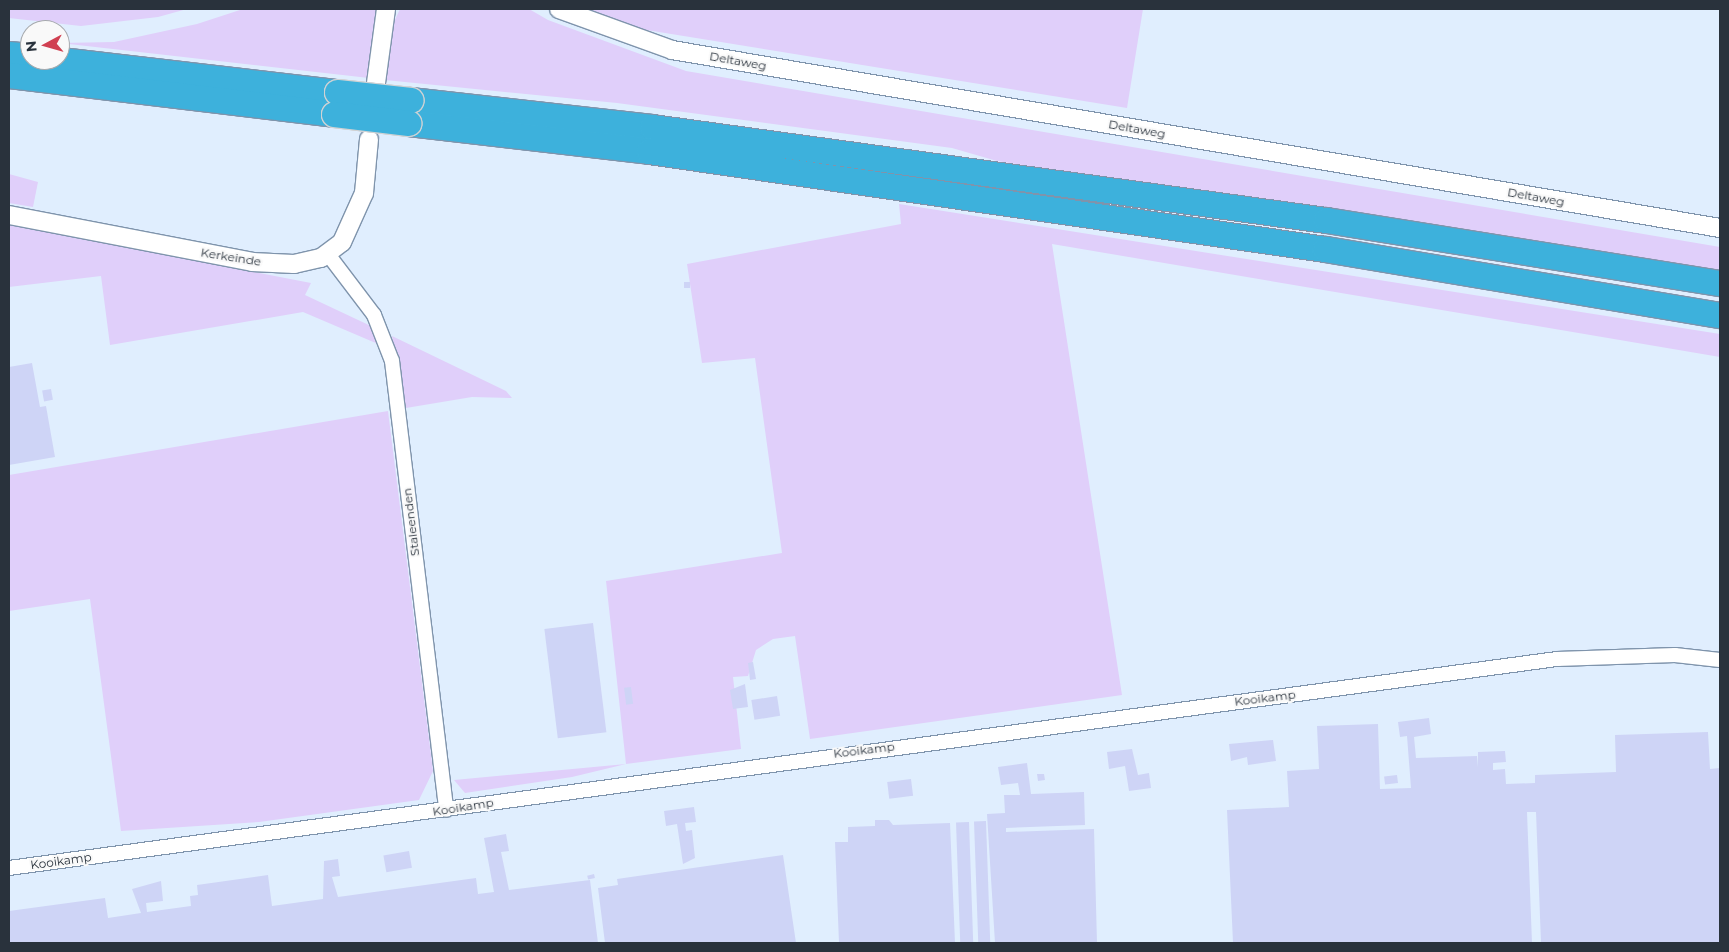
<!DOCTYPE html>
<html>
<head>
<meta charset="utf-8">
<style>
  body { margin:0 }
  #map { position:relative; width:1729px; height:952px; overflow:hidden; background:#e0eefe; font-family:Montserrat,sans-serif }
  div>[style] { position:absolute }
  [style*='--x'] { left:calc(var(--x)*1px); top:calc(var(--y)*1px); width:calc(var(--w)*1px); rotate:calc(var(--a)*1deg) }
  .green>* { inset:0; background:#e0cffa }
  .building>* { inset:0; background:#ced4f6; transform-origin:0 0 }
  .roads { filter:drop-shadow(1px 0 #7f94ac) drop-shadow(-1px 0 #7f94ac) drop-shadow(0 1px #7f94ac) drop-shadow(0 -1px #7f94ac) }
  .minor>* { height:14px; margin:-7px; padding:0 7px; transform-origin:7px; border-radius:7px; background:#fff }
  .tertiary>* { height:18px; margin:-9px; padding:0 9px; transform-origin:9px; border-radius:9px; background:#fff }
  .motorway>* { height:25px; margin:-12.5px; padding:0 12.5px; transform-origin:12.5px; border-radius:12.5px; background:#3db1dc }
  .bridges { filter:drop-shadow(1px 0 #d0d2d4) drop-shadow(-1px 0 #d0d2d4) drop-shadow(0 1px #d0d2d4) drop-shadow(0 -1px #d0d2d4) }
  .motorway-bridge>* { height:25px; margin:-12.5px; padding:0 12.5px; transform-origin:12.5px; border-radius:12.5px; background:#3db1dc }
  span { translate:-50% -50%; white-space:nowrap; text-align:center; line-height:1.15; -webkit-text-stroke:4px #f9f9f9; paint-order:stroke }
  .street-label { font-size:12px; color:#29323c }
  .frame { position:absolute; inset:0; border:10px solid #29323c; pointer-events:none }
  .north { position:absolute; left:20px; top:20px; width:50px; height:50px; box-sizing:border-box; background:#f9f9f9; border:1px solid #a6a9ad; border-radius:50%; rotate:264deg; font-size:14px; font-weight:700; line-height:20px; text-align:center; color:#29323c }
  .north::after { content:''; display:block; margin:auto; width:18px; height:22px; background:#d04051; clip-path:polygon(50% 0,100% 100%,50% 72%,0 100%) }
</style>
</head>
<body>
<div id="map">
  <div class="green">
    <i style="clip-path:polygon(9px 9px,187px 9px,158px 17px,81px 26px,9px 18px)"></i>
    <i style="clip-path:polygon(243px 9px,377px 9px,369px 78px,60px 43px,114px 42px,197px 24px)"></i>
    <i style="clip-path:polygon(400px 9px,529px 9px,548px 20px,686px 71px,1720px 247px,1720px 277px,997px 161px,952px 148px,617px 103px,385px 80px,394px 22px)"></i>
    <i style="clip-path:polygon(586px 9px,1143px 9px,1127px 108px,628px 27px)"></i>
    <i style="clip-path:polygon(9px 174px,38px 182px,33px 207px,9px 203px)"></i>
    <i style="clip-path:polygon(899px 204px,1720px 334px,1720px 357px,1052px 244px,1122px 695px,810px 739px,795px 636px,773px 639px,756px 650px,748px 676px,733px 677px,741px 749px,626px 764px,572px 777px,465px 793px,454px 780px,626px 764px,606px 581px,782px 553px,755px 358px,702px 363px,687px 264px,901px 224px)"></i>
    <i style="clip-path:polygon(9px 225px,311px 283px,305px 295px,373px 327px,378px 344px,303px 312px,110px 345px,101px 276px,9px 287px)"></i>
    <i style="clip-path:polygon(392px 336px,506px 391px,512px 398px,472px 397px,406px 408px)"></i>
    <i style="clip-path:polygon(388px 411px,433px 771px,419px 800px,259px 822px,121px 831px,90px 599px,9px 611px,9px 475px)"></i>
  </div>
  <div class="building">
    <i style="left:684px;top:282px;width:6px;height:6px"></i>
    <i style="clip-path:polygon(32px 363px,40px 407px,46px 406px,55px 457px,9px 465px,9px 367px)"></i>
    <i style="left:51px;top:389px;width:11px;height:9px;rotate:80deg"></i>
    <i style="left:593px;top:623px;width:110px;height:49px;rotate:83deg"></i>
    <i style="clip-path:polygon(753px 662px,756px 679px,750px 680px,748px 663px)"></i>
    <i style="clip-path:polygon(745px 684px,748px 707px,733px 709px,730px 690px)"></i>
    <i style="left:631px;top:687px;width:17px;height:7px;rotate:83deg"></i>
    <i style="left:777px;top:696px;width:20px;height:26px;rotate:81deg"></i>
    <i style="clip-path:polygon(1429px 718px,1431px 734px,1414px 737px,1416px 758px,1477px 756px,1478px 767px,1478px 752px,1505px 751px,1506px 762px,1493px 763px,1493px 770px,1505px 769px,1506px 784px,1535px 783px,1535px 775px,1616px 772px,1615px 735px,1708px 732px,1710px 769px,1720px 768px,1720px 943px,1541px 943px,1536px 812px,1527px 812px,1532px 943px,1233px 943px,1227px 810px,1289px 807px,1287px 771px,1319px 769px,1317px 726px,1378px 724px,1380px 789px,1411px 788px,1407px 736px,1400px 737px,1398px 722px)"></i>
    <i style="clip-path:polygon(1273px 740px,1276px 761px,1248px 765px,1247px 757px,1231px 761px,1229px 744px)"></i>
    <i style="clip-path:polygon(1132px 749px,1138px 775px,1149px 773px,1151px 788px,1129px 791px,1125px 766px,1109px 769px,1107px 752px)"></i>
    <i style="clip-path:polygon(1027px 763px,1031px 794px,1084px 792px,1085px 825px,1006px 828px,1006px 832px,1094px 829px,1097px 943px,995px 943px,987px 814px,1005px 813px,1004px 795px,1020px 795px,1018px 783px,1001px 785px,998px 767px)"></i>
    <i style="clip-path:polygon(1037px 774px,1044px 774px,1045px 780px,1038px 781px)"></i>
    <i style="left:1397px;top:775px;width:8px;height:13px;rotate:83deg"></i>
    <i style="left:911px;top:779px;width:17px;height:24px;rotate:83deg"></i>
    <i style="clip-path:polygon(694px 807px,696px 822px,685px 823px,686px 831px,692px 830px,695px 858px,683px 864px,677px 824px,666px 826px,664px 811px)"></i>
    <i style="clip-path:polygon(875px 820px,889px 820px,893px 825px,950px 823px,955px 943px,839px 943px,835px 842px,848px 842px,848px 827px,875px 826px)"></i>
    <i style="left:986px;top:821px;width:122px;height:12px;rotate:88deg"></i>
    <i style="left:969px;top:822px;width:121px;height:13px;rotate:88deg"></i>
    <i style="clip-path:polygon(506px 834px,509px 851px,501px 852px,509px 890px,590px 880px,598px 943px,9px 943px,9px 911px,105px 898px,108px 918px,141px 913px,132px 889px,161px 881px,163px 901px,146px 903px,147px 912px,191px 906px,190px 896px,198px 895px,197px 885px,268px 875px,272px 906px,323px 899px,324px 861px,338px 859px,340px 876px,332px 877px,338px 897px,476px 878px,478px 894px,494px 892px,484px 838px)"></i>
    <i style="left:409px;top:851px;width:17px;height:26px;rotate:80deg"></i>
    <i style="clip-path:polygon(783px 855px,796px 943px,605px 943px,598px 888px,618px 885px,617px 879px)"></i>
    <i style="left:594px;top:874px;width:4px;height:7px;rotate:76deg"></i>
  </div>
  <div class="roads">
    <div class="minor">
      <i style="--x:327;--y:253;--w:78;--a:52.8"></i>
      <i style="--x:374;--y:315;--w:49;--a:68.6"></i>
      <i style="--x:392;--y:361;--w:452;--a:83.1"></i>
      <i style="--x:9;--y:868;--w:1562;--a:-7.69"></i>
      <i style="--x:1557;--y:659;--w:118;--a:-1.9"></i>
      <i style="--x:1675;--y:655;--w:45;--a:6.3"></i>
    </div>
    <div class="tertiary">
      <i style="--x:559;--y:9;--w:120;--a:19.9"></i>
      <i style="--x:672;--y:50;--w:1063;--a:9.64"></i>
      <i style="--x:376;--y:83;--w:75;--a:-82.3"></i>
      <i style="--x:9;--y:215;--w:248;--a:10.9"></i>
      <i style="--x:252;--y:262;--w:42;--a:2.7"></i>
      <i style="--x:294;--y:264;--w:28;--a:-13"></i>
      <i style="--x:321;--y:258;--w:26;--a:-37"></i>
      <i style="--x:342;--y:242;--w:54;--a:-65.8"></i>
      <i style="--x:364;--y:193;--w:54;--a:-84.7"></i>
    </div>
    <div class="motorway">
      <i style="--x:9;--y:54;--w:21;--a:5"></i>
      <i style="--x:60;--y:60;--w:279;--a:6.6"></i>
      <i style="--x:9;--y:75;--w:327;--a:6.8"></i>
      <i style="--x:411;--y:100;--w:243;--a:6.4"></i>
      <i style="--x:652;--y:127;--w:680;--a:7.86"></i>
      <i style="--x:1326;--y:220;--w:399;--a:9.1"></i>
      <i style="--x:408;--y:123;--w:243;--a:6.6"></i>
      <i style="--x:649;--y:151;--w:683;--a:8.25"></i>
      <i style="--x:1325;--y:249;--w:400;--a:9.5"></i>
    </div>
  </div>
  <div class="bridges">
    <div class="motorway-bridge">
      <i style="--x:337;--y:92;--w:74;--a:6.2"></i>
      <i style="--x:334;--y:114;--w:75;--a:6.9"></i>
    </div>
  </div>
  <div class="street-label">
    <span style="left:738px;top:61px;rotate:10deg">Deltaweg</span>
    <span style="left:1137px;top:129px;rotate:10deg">Deltaweg</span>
    <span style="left:1536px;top:197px;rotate:10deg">Deltaweg</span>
    <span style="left:231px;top:257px;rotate:9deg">Kerkeinde</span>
    <span style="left:411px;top:522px;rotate:-97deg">Staleenden</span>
    <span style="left:1265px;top:698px;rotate:-7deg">Kooikamp</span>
    <span style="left:864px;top:750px;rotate:-7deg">Kooikamp</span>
    <span style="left:463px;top:807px;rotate:-9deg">Kooikamp</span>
    <span style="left:61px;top:861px;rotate:-8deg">Kooikamp</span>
  </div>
  <div class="frame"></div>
  <div class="north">N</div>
</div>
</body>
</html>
